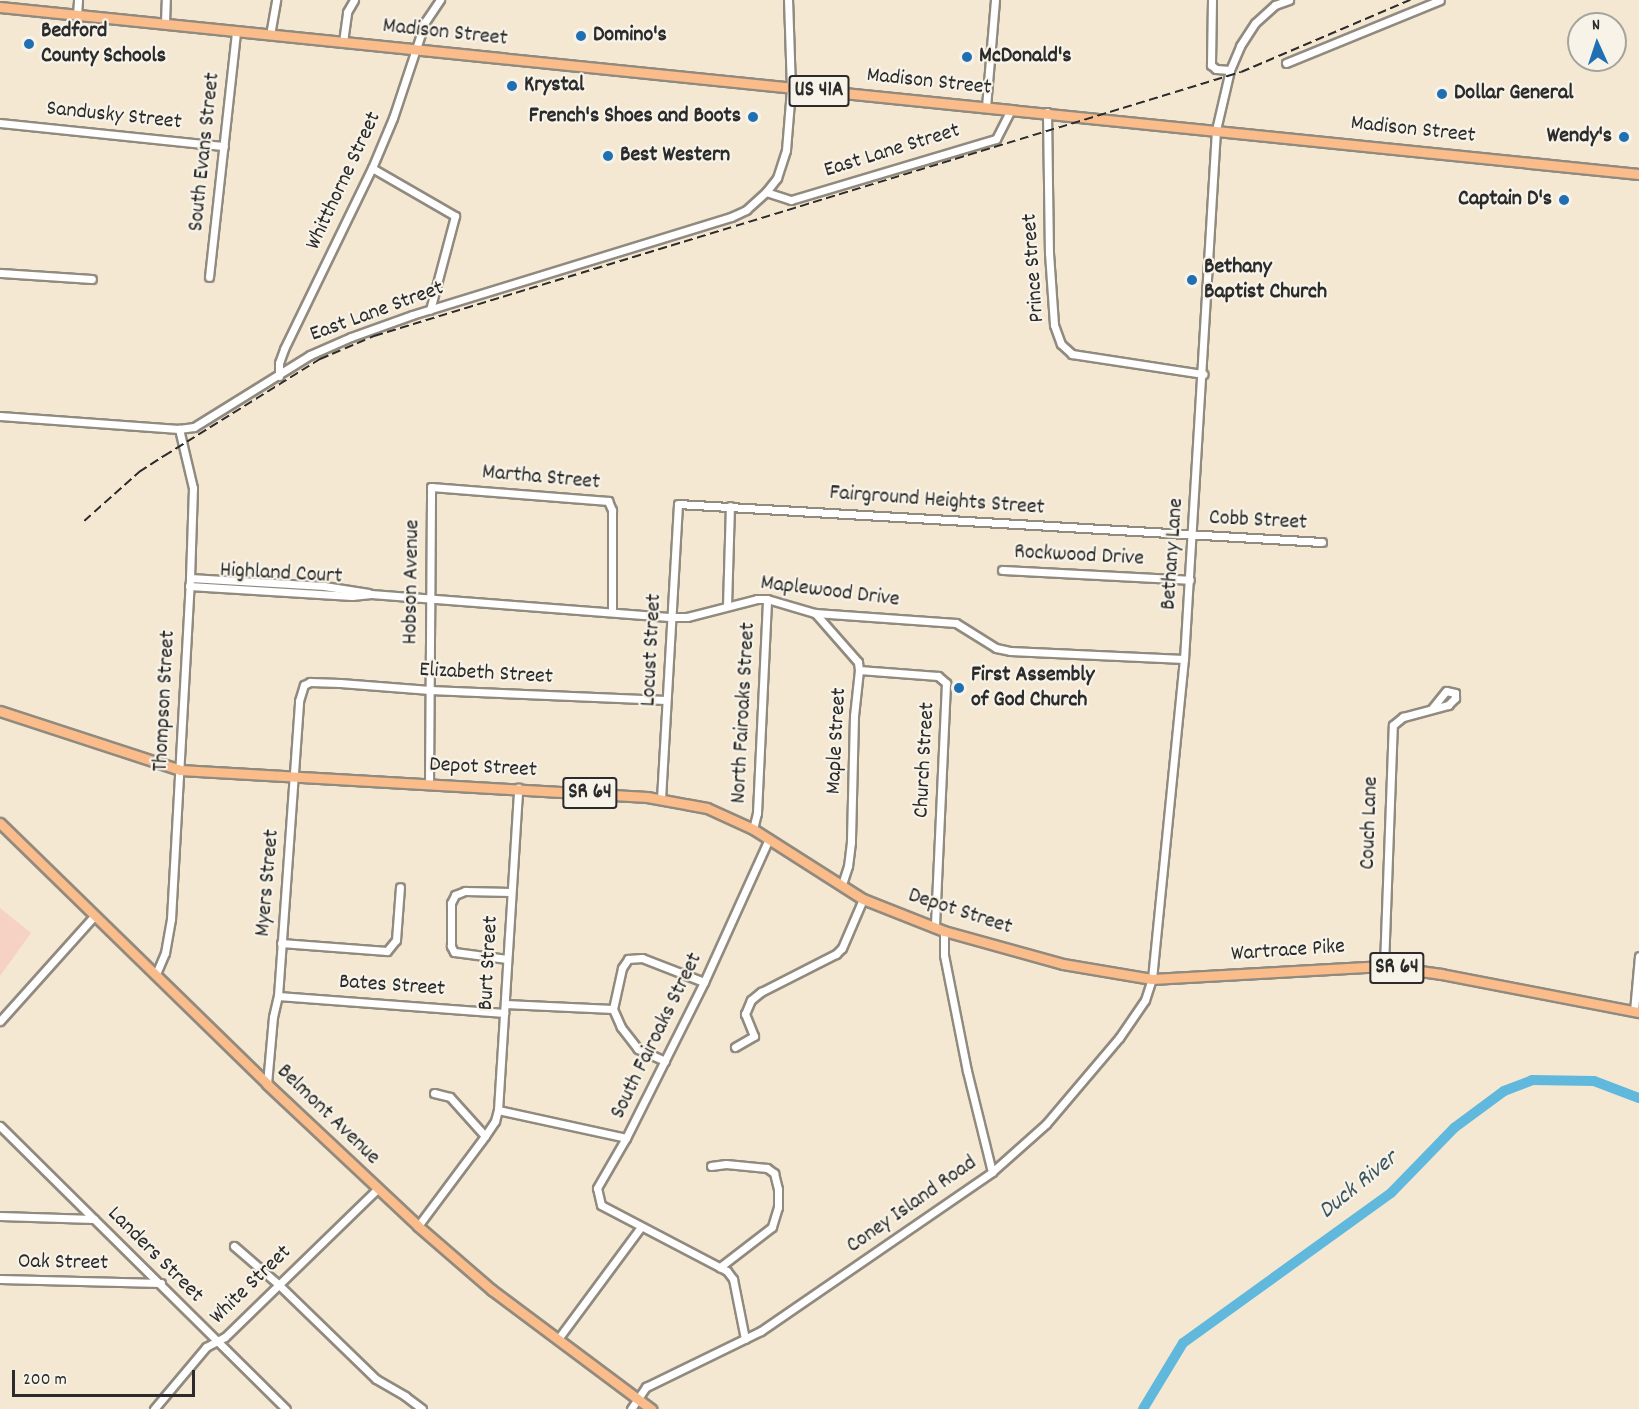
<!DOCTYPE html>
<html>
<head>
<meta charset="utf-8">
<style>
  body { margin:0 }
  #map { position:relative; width:1639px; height:1409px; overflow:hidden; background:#f5e8d3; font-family:Dekko,sans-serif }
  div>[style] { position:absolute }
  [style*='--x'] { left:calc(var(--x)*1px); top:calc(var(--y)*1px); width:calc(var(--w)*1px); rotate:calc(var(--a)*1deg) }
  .built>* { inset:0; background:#f5d2c3 }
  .river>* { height:10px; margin:-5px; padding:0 5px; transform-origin:5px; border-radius:5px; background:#60b9dd }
  .roads { filter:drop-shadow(2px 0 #908a7f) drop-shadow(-2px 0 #908a7f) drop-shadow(0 2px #908a7f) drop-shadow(0 -2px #908a7f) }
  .minor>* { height:7px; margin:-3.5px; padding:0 3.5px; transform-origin:3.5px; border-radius:3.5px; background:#fff }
  .major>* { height:9px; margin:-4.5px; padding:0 4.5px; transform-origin:4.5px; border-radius:4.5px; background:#f9bc8a }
  .rail>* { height:1.5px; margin-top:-0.75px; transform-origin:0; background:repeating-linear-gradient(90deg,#2b2b2b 0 9px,transparent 0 13.5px) }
  .dots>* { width:16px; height:16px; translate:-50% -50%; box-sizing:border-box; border:3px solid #f7f3e8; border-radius:50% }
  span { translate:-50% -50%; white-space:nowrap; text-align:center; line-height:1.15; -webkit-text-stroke:4.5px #f7f3e8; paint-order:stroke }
  .shield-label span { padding:2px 4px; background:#f7f3e8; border:2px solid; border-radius:4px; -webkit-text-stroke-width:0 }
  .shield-label { font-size:21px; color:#2b2b2b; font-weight:700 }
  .poi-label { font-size:22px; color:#2b2b2b; font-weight:700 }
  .left { translate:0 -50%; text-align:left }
  .right { translate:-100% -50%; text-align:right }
  .street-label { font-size:22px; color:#2b2b2b }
  .water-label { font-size:24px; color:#3b5660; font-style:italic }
  .north { position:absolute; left:1567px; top:12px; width:60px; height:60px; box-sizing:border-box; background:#f7f3e8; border:2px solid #a5a39c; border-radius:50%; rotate:357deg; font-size:16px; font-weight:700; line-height:24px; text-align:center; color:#2b2b2b }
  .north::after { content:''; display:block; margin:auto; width:21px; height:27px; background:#1f6fb2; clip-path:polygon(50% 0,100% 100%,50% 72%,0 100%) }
  .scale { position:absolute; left:12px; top:1370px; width:183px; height:27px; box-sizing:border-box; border:3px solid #2b2b2b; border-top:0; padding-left:8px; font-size:18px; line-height:21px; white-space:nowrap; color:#2b2b2b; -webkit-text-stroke:4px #f7f3e8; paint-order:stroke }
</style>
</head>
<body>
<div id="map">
  <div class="built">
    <i style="clip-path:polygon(0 908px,31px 933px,0 976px)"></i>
  </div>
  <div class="river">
    <i style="--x:1143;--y:1409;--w:77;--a:-58.8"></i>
    <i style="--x:1183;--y:1343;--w:256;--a:-35.8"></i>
    <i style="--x:1391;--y:1193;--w:91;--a:-45.9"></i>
    <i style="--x:1454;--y:1128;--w:62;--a:-36.5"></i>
    <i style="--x:1504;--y:1091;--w:30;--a:-21"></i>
    <i style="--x:1532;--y:1080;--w:62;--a:0.9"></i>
    <i style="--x:1594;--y:1081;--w:48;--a:20.7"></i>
  </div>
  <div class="roads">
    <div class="minor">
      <i style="--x:1212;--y:0;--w:65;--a:90.9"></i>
      <i style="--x:1211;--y:65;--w:6;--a:39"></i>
      <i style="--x:1216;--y:69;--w:14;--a:4"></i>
      <i style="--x:77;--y:15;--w:15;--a:-86"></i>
      <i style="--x:165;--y:23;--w:23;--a:-88"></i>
      <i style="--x:270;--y:35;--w:36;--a:-80"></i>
      <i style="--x:343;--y:42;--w:30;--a:-82"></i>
      <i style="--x:347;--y:12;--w:14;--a:-60"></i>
      <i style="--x:1286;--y:63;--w:166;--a:-22.2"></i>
      <i style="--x:986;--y:107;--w:107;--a:-85.2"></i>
      <i style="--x:1047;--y:112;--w:141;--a:89.2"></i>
      <i style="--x:1049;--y:253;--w:72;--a:86"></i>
      <i style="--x:1054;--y:325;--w:20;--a:70"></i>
      <i style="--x:1061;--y:344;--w:15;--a:42"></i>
      <i style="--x:1072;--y:354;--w:133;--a:8.7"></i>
      <i style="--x:0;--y:123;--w:225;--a:5.9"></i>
      <i style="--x:372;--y:168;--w:96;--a:30"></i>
      <i style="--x:455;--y:216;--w:97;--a:104.9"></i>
      <i style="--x:766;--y:192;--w:26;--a:18"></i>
      <i style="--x:791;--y:200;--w:214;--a:-16.6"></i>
      <i style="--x:996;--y:139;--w:33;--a:-63"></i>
      <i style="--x:0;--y:273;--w:92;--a:3.7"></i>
      <i style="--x:209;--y:277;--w:246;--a:-83.7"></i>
      <i style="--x:279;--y:376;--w:13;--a:-90"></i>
      <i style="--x:279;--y:363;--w:15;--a:-70"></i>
      <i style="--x:284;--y:349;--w:201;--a:-64.1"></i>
      <i style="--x:372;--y:168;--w:54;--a:-67.2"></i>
      <i style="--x:393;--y:118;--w:101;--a:-71.6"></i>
      <i style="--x:425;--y:22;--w:27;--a:-56"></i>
      <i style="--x:0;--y:416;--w:179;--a:4.2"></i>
      <i style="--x:179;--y:429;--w:15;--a:-8"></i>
      <i style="--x:194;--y:427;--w:137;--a:-31.8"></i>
      <i style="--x:310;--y:355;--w:45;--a:-23.7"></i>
      <i style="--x:351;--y:337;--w:65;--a:-19.8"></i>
      <i style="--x:412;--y:315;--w:334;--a:-17.1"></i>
      <i style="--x:731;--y:217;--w:17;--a:-25"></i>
      <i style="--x:746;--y:210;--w:27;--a:-42"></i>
      <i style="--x:766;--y:192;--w:18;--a:-52"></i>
      <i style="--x:777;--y:178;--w:29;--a:-72"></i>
      <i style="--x:786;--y:150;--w:61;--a:-85.3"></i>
      <i style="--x:791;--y:89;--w:89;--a:-91.9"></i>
      <i style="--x:1002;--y:570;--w:188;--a:3"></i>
      <i style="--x:190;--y:578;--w:134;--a:3.4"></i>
      <i style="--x:324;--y:586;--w:45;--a:9"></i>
      <i style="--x:189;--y:586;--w:163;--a:3.5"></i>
      <i style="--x:352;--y:596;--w:19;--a:-6"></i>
      <i style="--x:371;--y:594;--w:302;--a:4.4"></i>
      <i style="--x:672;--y:617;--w:15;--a:0"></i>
      <i style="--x:687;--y:617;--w:72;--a:-14.4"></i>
      <i style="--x:757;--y:599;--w:10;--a:0"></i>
      <i style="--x:767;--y:599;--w:50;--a:16.3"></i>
      <i style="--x:815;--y:613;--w:141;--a:4.1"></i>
      <i style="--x:956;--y:623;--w:47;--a:32"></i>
      <i style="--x:996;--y:648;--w:14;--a:12"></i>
      <i style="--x:1010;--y:651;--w:174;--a:2.6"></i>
      <i style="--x:727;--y:606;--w:100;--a:-88.3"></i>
      <i style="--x:815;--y:613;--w:65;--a:48.7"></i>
      <i style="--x:858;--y:662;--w:8;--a:83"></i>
      <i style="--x:859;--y:670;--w:46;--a:96.2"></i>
      <i style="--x:854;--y:716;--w:126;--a:91.4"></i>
      <i style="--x:851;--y:842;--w:24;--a:97"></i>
      <i style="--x:848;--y:866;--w:20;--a:108"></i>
      <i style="--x:859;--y:670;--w:79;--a:4.3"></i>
      <i style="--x:938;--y:676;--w:11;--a:41"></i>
      <i style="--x:946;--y:683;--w:245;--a:92.6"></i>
      <i style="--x:429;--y:785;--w:298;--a:-89.6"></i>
      <i style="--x:431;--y:487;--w:178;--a:4.5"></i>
      <i style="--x:608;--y:501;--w:10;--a:66"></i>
      <i style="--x:612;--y:510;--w:102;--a:90"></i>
      <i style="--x:661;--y:799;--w:295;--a:-86.7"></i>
      <i style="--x:678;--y:504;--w:645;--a:3.38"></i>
      <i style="--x:753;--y:829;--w:16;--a:-76"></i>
      <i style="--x:757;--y:813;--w:214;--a:-87.3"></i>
      <i style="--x:944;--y:931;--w:24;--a:90"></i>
      <i style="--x:944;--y:955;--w:118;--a:78.8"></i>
      <i style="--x:967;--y:1071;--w:104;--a:76.1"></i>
      <i style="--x:281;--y:943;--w:106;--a:4.3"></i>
      <i style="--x:387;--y:951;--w:14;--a:-51"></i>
      <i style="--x:396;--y:940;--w:53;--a:-85.7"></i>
      <i style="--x:507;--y:959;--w:53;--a:-172.5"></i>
      <i style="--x:454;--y:952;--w:7;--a:-117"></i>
      <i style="--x:451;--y:946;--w:43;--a:-90"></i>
      <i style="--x:451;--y:903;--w:9;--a:-63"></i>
      <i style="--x:455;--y:895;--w:11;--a:-22"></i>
      <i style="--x:465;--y:891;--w:46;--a:1.2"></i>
      <i style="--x:1384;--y:966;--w:241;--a:-87.9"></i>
      <i style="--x:1393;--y:725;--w:13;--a:-39"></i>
      <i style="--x:1403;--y:717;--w:47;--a:-14.9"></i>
      <i style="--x:1448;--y:705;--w:10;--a:-45"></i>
      <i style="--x:1455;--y:698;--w:5;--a:-90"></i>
      <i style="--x:1455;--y:693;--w:9;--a:-167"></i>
      <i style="--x:1446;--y:691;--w:22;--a:129"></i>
      <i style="--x:156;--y:974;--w:23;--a:-67"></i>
      <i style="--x:165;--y:953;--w:35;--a:-80"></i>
      <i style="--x:171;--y:919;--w:342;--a:-86.8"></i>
      <i style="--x:190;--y:578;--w:90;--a:-88.1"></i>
      <i style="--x:193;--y:488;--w:61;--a:-103.3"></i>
      <i style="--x:278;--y:996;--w:227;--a:4.3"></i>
      <i style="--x:505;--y:1004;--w:108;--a:2.7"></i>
      <i style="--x:1634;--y:1011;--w:55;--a:-84.8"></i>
      <i style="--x:0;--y:1021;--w:142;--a:-48.1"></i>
      <i style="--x:735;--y:1047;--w:22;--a:-30"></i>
      <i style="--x:754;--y:1036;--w:24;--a:-112"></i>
      <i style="--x:745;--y:1014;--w:15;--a:-67"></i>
      <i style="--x:751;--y:1000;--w:13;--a:-39"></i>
      <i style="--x:761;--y:992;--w:84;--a:-26.9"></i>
      <i style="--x:836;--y:954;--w:8;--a:-45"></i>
      <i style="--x:842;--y:948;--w:53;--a:-66.8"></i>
      <i style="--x:665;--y:1061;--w:30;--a:-156"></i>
      <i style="--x:638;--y:1049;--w:28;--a:-128"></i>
      <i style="--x:621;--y:1027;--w:20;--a:-114"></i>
      <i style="--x:613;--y:1009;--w:42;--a:-77.6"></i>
      <i style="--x:622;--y:968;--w:11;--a:-56"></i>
      <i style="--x:628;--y:959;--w:14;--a:-4"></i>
      <i style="--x:642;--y:958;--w:66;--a:21.2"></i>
      <i style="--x:267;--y:1084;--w:67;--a:-84.9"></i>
      <i style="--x:273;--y:1017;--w:22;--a:-77"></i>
      <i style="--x:278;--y:996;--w:296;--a:-85.9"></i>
      <i style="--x:299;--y:701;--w:17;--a:-73"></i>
      <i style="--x:304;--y:685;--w:7;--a:-27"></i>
      <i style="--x:310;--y:682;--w:30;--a:2"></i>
      <i style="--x:340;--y:683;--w:90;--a:4.4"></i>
      <i style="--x:430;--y:690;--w:236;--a:2.4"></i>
      <i style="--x:434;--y:1093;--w:16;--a:14"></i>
      <i style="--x:450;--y:1097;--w:52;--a:48.1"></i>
      <i style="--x:498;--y:1110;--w:131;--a:12.3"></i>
      <i style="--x:0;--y:1126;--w:402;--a:44.7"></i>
      <i style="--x:711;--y:1166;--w:15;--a:-8"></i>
      <i style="--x:726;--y:1164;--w:41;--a:5.6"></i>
      <i style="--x:767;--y:1168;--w:9;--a:36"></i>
      <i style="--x:774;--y:1173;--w:16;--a:76"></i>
      <i style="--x:778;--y:1189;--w:18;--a:90"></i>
      <i style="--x:778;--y:1207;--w:21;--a:107"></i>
      <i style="--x:772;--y:1227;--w:66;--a:142.4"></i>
      <i style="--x:0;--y:1216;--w:94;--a:1.8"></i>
      <i style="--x:418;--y:1226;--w:112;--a:-53.3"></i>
      <i style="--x:485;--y:1136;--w:18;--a:-56"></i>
      <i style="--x:495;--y:1121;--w:11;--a:-75"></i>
      <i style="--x:498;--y:1110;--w:323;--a:-86.4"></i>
      <i style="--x:234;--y:1246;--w:58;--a:40.8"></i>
      <i style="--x:278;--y:1284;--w:136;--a:44.1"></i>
      <i style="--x:376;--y:1379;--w:34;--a:30"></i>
      <i style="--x:405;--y:1396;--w:21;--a:37"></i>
      <i style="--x:0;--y:1279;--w:161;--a:1.4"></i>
      <i style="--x:558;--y:1339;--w:139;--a:-53.5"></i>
      <i style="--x:745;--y:1339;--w:61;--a:-101.3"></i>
      <i style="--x:733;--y:1279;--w:10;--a:-127"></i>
      <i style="--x:727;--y:1271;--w:142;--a:-152.4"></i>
      <i style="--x:601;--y:1205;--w:17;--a:-103"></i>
      <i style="--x:597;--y:1188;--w:58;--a:-59.9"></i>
      <i style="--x:626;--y:1138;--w:174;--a:-63.4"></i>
      <i style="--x:704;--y:982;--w:157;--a:-65.6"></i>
      <i style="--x:154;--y:1409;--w:81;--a:-50"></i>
      <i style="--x:206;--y:1347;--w:21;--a:-28"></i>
      <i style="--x:225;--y:1337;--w:212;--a:-44.2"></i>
      <i style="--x:631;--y:1409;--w:27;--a:-56"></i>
      <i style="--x:646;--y:1387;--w:128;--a:-26"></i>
      <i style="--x:761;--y:1331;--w:280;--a:-34.5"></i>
      <i style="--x:992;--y:1172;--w:72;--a:-41.6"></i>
      <i style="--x:1046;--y:1124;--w:113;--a:-49.7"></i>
      <i style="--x:1119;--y:1038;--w:46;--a:-55.6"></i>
      <i style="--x:1145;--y:1000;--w:22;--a:-72"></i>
      <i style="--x:1152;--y:979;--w:322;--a:-84.3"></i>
      <i style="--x:1184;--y:659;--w:530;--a:-86.54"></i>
      <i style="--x:1216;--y:130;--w:62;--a:-76.9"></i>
      <i style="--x:1230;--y:70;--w:26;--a:-67"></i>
      <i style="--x:1240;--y:46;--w:27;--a:-57"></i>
      <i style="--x:1255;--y:23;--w:27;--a:-42"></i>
      <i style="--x:1275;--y:5;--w:15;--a:-20"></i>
    </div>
    <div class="major">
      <i style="--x:0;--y:7;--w:1647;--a:5.82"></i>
      <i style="--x:0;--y:711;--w:189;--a:18.1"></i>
      <i style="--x:180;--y:770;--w:468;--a:3.3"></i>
      <i style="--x:647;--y:797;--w:61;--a:10.4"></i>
      <i style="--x:707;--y:808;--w:51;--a:24.5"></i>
      <i style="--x:753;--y:829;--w:130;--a:32.5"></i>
      <i style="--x:863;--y:899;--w:87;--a:21.6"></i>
      <i style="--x:944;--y:931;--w:123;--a:15.5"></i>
      <i style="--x:1063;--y:964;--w:90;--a:9.6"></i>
      <i style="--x:1152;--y:979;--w:232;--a:-3.2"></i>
      <i style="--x:1384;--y:966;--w:58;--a:8"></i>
      <i style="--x:1441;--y:974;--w:202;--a:10.9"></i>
      <i style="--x:0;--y:823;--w:373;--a:44.3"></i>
      <i style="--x:267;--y:1084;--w:207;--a:43.2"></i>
      <i style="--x:418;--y:1226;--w:98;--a:40.9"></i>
      <i style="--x:492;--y:1290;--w:199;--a:36.8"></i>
    </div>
  </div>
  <div class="rail">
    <i style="--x:84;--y:521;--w:74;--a:-41.7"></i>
    <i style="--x:139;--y:472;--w:30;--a:-33"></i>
    <i style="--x:164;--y:456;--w:184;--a:-31.9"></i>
    <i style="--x:320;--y:359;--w:59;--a:-23.1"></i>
    <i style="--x:374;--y:336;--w:906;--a:-16.94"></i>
    <i style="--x:1241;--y:72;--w:184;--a:-23.1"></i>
  </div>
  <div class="dots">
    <i style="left:581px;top:36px;background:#1f6fb2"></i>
    <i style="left:29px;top:44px;background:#1f6fb2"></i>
    <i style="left:967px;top:57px;background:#1f6fb2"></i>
    <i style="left:512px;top:86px;background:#1f6fb2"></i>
    <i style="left:1442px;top:94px;background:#1f6fb2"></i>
    <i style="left:753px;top:117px;background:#1f6fb2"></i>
    <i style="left:1624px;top:137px;background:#1f6fb2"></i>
    <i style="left:608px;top:156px;background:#1f6fb2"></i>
    <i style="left:1564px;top:200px;background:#1f6fb2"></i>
    <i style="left:1192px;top:280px;background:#1f6fb2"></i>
    <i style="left:959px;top:688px;background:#1f6fb2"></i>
  </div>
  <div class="shield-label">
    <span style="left:819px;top:91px">US 41A</span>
    <span style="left:590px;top:793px">SR 64</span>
    <span style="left:1397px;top:968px">SR 64</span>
  </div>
  <div class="poi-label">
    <span class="left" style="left:41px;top:44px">Bedford<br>County Schools</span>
    <span class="left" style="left:593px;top:36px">Domino's</span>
    <span class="left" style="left:979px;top:57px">McDonald's</span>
    <span class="left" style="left:524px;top:86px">Krystal</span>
    <span class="left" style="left:1454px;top:94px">Dollar General</span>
    <span class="right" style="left:741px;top:117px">French's Shoes and Boots</span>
    <span class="right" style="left:1612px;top:137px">Wendy's</span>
    <span class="left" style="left:620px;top:156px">Best Western</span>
    <span class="right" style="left:1552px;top:200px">Captain D's</span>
    <span class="left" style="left:1204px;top:280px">Bethany<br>Baptist Church</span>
    <span class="left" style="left:971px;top:688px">First Assembly<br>of God Church</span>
  </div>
  <div class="street-label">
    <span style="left:445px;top:33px;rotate:6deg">Madison Street</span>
    <span style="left:929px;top:82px;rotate:6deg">Madison Street</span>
    <span style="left:114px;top:116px;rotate:6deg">Sandusky Street</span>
    <span style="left:1413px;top:130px;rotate:6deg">Madison Street</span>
    <span style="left:892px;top:151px;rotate:-17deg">East Lane Street</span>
    <span style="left:205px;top:152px;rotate:-84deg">South Evans Street</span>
    <span style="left:344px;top:181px;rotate:-65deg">Whitthorne Street</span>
    <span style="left:1034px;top:268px;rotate:-94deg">Prince Street</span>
    <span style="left:377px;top:312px;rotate:-20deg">East Lane Street</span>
    <span style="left:541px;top:478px;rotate:5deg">Martha Street</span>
    <span style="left:937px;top:501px;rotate:4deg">Fairground Heights Street</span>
    <span style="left:1258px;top:521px;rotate:3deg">Cobb Street</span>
    <span style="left:1173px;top:554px;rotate:-86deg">Bethany Lane</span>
    <span style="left:1079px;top:556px;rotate:3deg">Rockwood Drive</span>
    <span style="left:281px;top:574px;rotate:3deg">Highland Court</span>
    <span style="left:412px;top:582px;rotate:-89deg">Hobson Avenue</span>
    <span style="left:830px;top:592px;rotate:7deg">Maplewood Drive</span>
    <span style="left:652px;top:650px;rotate:-87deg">Locust Street</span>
    <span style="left:486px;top:674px;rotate:3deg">Elizabeth Street</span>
    <span style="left:165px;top:701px;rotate:-87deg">Thompson Street</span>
    <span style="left:744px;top:713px;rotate:-87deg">North Fairoaks Street</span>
    <span style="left:837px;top:741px;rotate:-87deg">Maple Street</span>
    <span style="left:925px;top:760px;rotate:-87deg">Church Street</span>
    <span style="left:483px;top:768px;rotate:3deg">Depot Street</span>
    <span style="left:1370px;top:823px;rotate:-88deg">Couch Lane</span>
    <span style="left:268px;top:883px;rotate:-85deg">Myers Street</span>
    <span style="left:960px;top:912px;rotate:18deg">Depot Street</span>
    <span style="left:1288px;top:951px;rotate:-4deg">Wartrace Pike</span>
    <span style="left:489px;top:963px;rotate:-87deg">Burt Street</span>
    <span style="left:392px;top:986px;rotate:4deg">Bates Street</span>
    <span style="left:657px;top:1036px;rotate:-64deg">South Fairoaks Street</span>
    <span style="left:328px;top:1115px;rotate:44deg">Belmont Avenue</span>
    <span style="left:912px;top:1205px;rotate:-35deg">Coney Island Road</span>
    <span style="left:155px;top:1255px;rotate:45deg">Landers Street</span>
    <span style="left:63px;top:1263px;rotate:1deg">Oak Street</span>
    <span style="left:251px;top:1285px;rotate:-44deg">White Street</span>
  </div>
  <div class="water-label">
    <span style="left:1359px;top:1186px;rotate:-39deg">Duck River</span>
  </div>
  <div class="north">N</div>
  <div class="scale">200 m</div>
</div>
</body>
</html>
